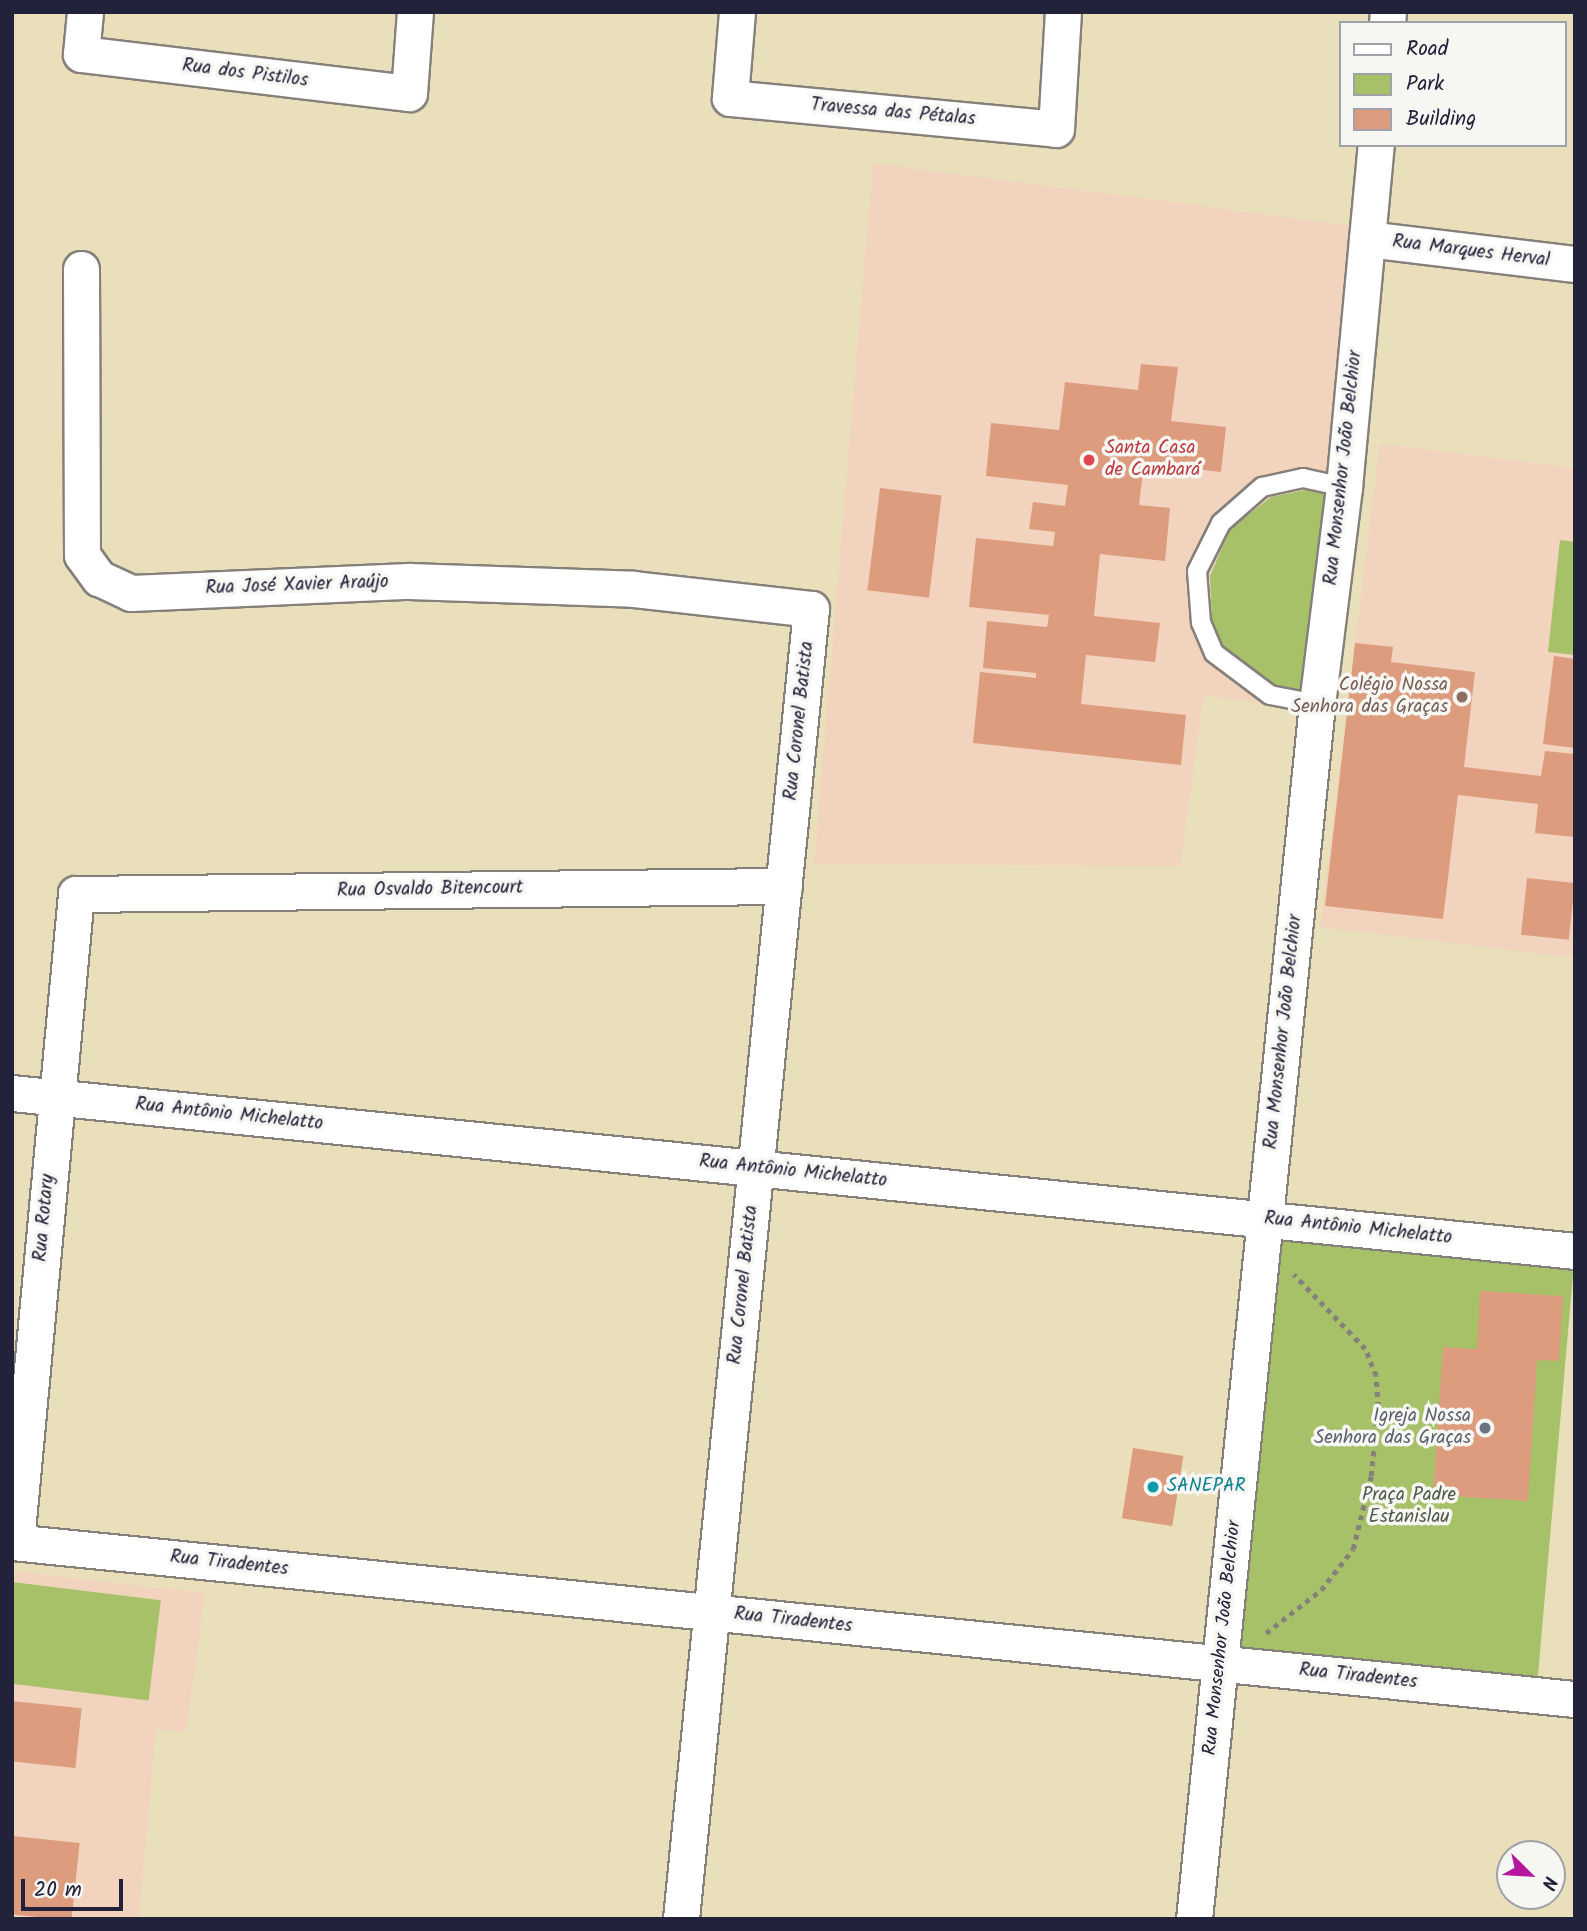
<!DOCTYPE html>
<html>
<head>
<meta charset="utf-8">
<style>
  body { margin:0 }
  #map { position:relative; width:1587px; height:1931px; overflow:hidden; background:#eadfbb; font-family:Kalam,sans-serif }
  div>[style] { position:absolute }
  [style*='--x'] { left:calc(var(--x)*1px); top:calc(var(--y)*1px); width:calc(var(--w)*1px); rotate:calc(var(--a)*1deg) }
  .built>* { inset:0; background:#f2d4be }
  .green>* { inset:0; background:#a6c168; transform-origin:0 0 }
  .building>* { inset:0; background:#dd9c7d; transform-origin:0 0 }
  .path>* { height:4.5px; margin-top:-2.25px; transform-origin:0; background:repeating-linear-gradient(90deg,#86807b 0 5px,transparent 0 10px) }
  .roads { filter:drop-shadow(2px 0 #86807b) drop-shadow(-2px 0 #86807b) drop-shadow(0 2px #86807b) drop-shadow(0 -2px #86807b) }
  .lane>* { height:18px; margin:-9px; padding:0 9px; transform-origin:9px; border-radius:9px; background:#fff }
  .street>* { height:35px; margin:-17.5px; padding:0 17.5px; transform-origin:17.5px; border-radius:17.5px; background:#fff }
  .dots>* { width:19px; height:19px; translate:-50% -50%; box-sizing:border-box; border:4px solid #f6f6f2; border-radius:50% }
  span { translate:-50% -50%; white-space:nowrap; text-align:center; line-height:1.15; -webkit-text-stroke:7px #f6f6f2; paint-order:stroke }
  .street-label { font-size:19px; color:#22223b }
  .health-label { font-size:19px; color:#be3a42 }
  .left { translate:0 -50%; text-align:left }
  .education-label { font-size:19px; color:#785e54 }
  .right { translate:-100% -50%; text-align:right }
  .worship-label { font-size:19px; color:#5b616d }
  .culture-label { font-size:19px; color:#0d838f }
  .park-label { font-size:19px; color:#505a4b }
  .frame { position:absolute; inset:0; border:14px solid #22223b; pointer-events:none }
  .legend { position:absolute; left:1339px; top:21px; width:228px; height:126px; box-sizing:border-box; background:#f6f6f2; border:2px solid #a1a1a9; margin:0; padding:9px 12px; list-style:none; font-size:21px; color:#22223b }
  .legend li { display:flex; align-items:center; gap:14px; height:35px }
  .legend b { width:35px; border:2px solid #a1a1a9 }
  .north { position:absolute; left:1496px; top:1840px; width:70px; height:70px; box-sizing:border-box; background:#f6f6f2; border:2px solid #a1a1a9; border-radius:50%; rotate:114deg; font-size:19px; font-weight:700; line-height:28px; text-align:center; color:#22223b }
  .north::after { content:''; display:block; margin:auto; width:24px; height:32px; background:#b5179e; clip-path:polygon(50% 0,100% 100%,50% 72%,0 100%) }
  .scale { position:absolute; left:21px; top:1879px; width:102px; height:32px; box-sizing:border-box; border:4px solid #22223b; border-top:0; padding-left:9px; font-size:21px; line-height:24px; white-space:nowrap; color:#22223b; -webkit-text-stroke:5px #f6f6f2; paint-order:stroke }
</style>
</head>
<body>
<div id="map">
  <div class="built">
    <i style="clip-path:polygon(873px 163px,1355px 226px,1303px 710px,1204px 695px,1180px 866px,814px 864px)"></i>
    <i style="clip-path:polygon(1380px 444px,1575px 468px,1575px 958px,1320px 927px)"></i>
    <i style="clip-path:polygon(12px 1571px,205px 1593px,186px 1732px,156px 1729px,139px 1919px,12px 1919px)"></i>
  </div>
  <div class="green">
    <i style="clip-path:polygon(1315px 488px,1339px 492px,1314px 697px,1271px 691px,1224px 651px,1212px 624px,1210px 576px,1230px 529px,1271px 497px)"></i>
    <i style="clip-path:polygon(1560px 540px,1575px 542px,1575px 655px,1548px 652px)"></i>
    <i style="left:1270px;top:1227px;width:306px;height:434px;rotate:5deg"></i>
    <i style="left:12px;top:1582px;width:150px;height:101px;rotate:7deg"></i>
  </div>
  <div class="building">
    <i style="clip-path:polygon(1141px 364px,1178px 367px,1171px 421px,1226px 427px,1221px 472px,1144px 463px,1139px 505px,1170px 508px,1165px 561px,1100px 554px,1094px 616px,1160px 623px,1155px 662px,1086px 655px,1081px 704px,1186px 715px,1181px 765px,973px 743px,980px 672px,1036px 678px,1036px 673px,983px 668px,987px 621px,1047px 627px,1049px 615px,969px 607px,976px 538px,1053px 546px,1055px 532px,1029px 529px,1033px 502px,1065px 506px,1068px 485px,986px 476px,991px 423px,1059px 430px,1065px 382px,1138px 390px)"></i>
    <i style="left:880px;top:488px;width:62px;height:103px;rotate:7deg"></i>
    <i style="clip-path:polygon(1355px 643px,1393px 647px,1391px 662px,1475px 672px,1464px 767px,1541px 776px,1545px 751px,1575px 754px,1575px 837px,1535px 833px,1538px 804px,1458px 795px,1443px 919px,1325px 906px)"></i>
    <i style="clip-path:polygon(1554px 656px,1575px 659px,1575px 748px,1543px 744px)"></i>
    <i style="left:1527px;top:878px;width:48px;height:57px;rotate:6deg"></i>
    <i style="clip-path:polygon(1480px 1291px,1563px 1296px,1559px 1361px,1537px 1360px,1528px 1501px,1433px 1495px,1443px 1347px,1477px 1349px)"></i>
    <i style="left:1133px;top:1448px;width:51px;height:71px;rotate:9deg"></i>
    <i style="left:12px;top:1701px;width:70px;height:60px;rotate:6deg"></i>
    <i style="left:12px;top:1836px;width:68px;height:78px;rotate:6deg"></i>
  </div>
  <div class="path">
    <i style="--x:1266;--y:1633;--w:70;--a:-38"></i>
    <i style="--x:1321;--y:1590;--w:52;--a:-52"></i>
    <i style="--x:1353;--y:1549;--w:75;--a:-76.1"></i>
    <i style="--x:1371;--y:1476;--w:69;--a:-84.2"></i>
    <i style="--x:1378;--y:1407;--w:31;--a:-94"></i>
    <i style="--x:1376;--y:1376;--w:29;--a:-112"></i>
    <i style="--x:1365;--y:1349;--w:103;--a:-133.8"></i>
  </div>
  <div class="roads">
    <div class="lane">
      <i style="--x:1317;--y:704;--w:48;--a:-169.2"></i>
      <i style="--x:1270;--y:695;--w:70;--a:-143.1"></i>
      <i style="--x:1214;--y:653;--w:33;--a:-113"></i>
      <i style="--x:1201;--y:623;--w:52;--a:-94.4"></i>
      <i style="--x:1197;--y:571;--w:54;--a:-63.4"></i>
      <i style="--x:1221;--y:523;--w:55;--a:-41.3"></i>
      <i style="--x:1262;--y:487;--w:42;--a:-12.4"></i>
      <i style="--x:1303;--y:478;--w:42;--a:12.4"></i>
    </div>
    <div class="street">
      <i style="--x:85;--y:12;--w:42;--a:95.4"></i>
      <i style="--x:81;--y:54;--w:330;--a:6.8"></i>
      <i style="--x:409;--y:93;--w:81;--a:-85.8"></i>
      <i style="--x:737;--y:12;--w:86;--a:94.7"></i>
      <i style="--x:730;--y:98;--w:327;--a:5.4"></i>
      <i style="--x:1056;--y:129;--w:117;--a:-86.6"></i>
      <i style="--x:1387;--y:23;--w:11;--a:-85"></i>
      <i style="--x:1367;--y:239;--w:209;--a:6.9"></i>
      <i style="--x:81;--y:269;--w:286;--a:89.8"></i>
      <i style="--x:82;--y:555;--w:29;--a:54"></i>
      <i style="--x:99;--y:578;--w:35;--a:25"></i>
      <i style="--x:131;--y:593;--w:278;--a:-2.5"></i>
      <i style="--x:409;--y:581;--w:225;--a:2"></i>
      <i style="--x:634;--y:589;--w:178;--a:6.4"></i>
      <i style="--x:811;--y:609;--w:1316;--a:95.67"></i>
      <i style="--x:12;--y:1093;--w:1571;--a:5.77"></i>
      <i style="--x:12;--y:1542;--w:1571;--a:5.74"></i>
      <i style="--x:16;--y:1542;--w:651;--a:-84.71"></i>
      <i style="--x:76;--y:894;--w:708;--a:-0.65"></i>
      <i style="--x:1194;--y:1919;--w:1221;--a:-84.22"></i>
      <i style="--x:1317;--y:704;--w:219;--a:-82.9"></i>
      <i style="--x:1344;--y:487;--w:343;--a:-84.7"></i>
    </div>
  </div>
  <div class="dots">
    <i style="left:1089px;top:460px;background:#e0444e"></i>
    <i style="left:1462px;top:697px;background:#8d6e63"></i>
    <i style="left:1485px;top:1428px;background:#6b7280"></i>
    <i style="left:1153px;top:1487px;background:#0f9aa8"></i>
  </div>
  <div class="street-label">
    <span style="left:245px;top:74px;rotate:7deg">Rua dos Pistilos</span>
    <span style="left:893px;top:113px;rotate:5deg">Travessa das Pétalas</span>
    <span style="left:1471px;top:252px;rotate:7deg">Rua Marques Herval</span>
    <span style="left:1344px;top:468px;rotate:-84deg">Rua Monsenhor João Belchior</span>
    <span style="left:297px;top:586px;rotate:-2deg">Rua José Xavier Araújo</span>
    <span style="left:800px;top:721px;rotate:-84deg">Rua Coronel Batista</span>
    <span style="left:430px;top:890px;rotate:-1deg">Rua Osvaldo Bitencourt</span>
    <span style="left:1284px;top:1032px;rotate:-84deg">Rua Monsenhor João Belchior</span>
    <span style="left:229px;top:1115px;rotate:6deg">Rua Antônio Michelatto</span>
    <span style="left:793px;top:1172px;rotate:6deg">Rua Antônio Michelatto</span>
    <span style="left:45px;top:1218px;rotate:-85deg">Rua Rotary</span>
    <span style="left:1358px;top:1229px;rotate:6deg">Rua Antônio Michelatto</span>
    <span style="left:744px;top:1285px;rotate:-84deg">Rua Coronel Batista</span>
    <span style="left:229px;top:1564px;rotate:6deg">Rua Tiradentes</span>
    <span style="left:793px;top:1621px;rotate:6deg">Rua Tiradentes</span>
    <span style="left:1223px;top:1638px;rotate:-84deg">Rua Monsenhor João Belchior</span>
    <span style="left:1358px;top:1677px;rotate:6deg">Rua Tiradentes</span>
  </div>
  <div class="health-label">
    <span class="left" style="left:1105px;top:460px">Santa Casa<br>de Cambará</span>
  </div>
  <div class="education-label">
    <span class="right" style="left:1448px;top:697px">Colégio Nossa<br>Senhora das Graças</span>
  </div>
  <div class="worship-label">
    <span class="right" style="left:1471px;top:1428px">Igreja Nossa<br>Senhora das Graças</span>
  </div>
  <div class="culture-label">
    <span class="left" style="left:1167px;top:1487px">SANEPAR</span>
  </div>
  <div class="park-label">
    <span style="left:1409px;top:1507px">Praça Padre<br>Estanislau</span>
  </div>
  <div class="frame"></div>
  <ul class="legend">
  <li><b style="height:9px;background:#fff"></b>Road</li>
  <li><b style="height:19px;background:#a6c168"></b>Park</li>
  <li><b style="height:19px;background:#dd9c7d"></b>Building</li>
  </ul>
  <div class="north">N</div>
  <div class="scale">20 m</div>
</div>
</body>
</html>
